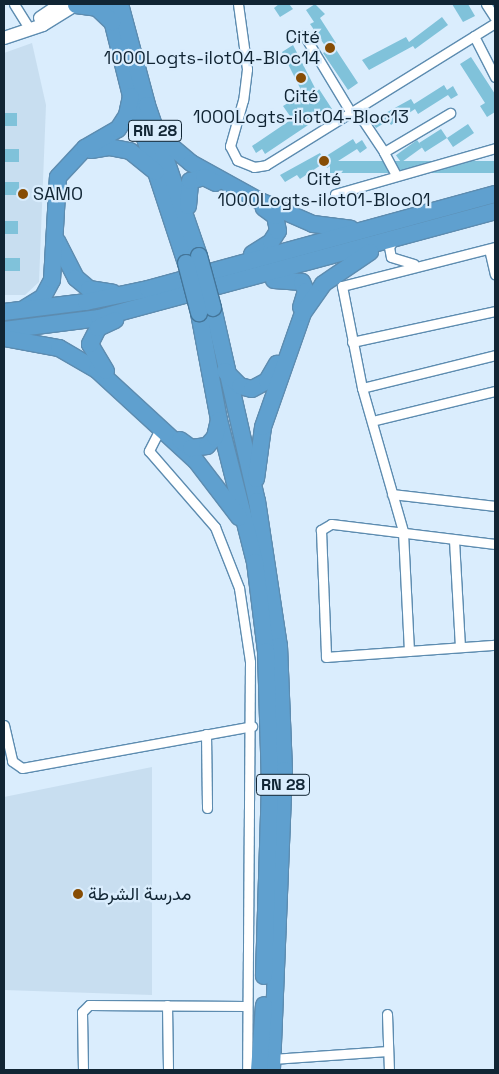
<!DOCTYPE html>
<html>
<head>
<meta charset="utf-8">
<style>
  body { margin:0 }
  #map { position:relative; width:499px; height:1074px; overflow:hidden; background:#daedfd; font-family:"Space Grotesk",Vazirmatn,sans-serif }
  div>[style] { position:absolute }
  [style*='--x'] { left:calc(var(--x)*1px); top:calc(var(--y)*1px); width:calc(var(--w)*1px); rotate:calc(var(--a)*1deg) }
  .built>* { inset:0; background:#c8def0 }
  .building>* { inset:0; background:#80c2da; transform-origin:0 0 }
  .roads { filter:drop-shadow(1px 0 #5d8cb0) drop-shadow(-1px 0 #5d8cb0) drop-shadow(0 1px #5d8cb0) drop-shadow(0 -1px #5d8cb0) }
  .street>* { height:9px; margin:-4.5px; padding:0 4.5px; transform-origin:4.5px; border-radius:4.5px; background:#fff }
  .secondary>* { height:12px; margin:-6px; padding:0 6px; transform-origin:6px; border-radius:6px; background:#fff }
  .highway>* { height:16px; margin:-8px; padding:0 8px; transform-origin:8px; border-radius:8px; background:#5fa0cf }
  .bridges { filter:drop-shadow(1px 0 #447599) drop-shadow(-1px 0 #447599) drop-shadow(0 1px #447599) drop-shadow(0 -1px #447599) }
  .highway-bridge>* { height:16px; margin:-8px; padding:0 8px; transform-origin:8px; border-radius:8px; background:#5fa0cf }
  .dots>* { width:14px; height:14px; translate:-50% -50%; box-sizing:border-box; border:2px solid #daedfd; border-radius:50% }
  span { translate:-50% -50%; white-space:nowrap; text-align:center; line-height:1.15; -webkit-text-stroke:4.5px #daedfd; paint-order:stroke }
  .shield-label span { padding:1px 4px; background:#daedfd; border:1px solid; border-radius:4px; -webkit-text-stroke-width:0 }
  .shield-label { font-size:16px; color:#112534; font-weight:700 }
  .poi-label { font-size:18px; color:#112534 }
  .right { translate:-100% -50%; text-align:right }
  .left { translate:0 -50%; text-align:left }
  .frame { position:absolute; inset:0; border:5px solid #112534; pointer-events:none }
</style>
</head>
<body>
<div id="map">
  <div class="built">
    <i style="clip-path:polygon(32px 43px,46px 105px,39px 282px,25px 295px,4px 295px,4px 53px)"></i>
    <i style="clip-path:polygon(152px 767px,152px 995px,4px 990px,4px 797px)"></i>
  </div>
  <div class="building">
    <i style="clip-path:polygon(279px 4px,289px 4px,293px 9px,280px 17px,274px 8px)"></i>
    <i style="clip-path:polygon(315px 4px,325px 14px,320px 18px,336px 43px,333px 45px,358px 83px,348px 90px,323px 53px,328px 50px,310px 24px,314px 22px,306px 10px)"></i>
    <i style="clip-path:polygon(452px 4px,468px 4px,475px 16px,463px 22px)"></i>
    <i style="clip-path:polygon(442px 17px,448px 25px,415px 49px,413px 46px,369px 70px,362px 60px,406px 37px,409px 42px)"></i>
    <i style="clip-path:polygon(293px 45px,316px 90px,319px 89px,332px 109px,265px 154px,262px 149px,256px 153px,252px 146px,292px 119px,283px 106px,303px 94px,282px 52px)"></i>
    <i style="clip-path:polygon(471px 57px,495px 94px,495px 112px,487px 117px,480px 106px,485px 103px,460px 64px)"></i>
    <i style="clip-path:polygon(444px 85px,447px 90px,453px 86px,458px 95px,451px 99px,448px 95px,418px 114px,415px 109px,391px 125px,388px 121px,376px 128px,371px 121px,411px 99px,414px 104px)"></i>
    <i style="left:4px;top:113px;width:13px;height:13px"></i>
    <i style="clip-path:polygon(468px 124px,474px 133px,453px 147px,447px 138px,425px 152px,419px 143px,441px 129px,447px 138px)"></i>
    <i style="clip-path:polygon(353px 139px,356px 144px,362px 140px,367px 148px,360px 153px,357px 149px,327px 168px,324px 163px,300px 179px,297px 175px,285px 182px,280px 175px,320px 153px,323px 158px)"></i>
    <i style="left:417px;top:140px;width:9px;height:26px;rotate:54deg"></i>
    <i style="left:4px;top:149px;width:15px;height:13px"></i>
    <i style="left:495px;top:161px;width:12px;height:165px;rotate:90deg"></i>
    <i style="left:4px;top:182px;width:15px;height:13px"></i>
    <i style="left:4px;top:221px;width:14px;height:13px"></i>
    <i style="left:4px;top:258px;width:16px;height:13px"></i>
  </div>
  <div class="roads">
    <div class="street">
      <i style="--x:14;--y:4;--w:28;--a:58"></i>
      <i style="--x:238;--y:4;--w:66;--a:82.1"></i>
      <i style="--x:247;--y:69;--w:31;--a:97"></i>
      <i style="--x:243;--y:100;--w:48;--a:105.8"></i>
      <i style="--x:230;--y:146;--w:16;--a:63"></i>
      <i style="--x:237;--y:160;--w:18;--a:22"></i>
      <i style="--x:254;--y:167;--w:12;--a:-9"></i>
      <i style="--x:266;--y:165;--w:269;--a:-31.8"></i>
      <i style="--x:486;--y:4;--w:17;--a:57"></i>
      <i style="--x:304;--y:35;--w:91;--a:58.9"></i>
      <i style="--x:474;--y:36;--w:46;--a:62.9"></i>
      <i style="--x:356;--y:110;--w:50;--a:56.3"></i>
      <i style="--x:396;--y:175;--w:26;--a:-118"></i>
      <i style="--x:384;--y:152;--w:77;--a:-30.6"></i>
      <i style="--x:335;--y:194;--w:166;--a:-16"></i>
      <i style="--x:394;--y:239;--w:9;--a:122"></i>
      <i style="--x:389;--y:247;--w:10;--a:79"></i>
      <i style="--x:391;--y:257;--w:24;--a:17"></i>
      <i style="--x:489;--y:249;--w:26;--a:77"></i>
      <i style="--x:352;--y:342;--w:146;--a:-12.2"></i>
      <i style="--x:362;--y:388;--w:137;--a:-13.9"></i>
      <i style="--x:372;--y:421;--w:127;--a:-13.7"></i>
      <i style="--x:161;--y:427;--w:27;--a:117"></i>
      <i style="--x:149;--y:451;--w:101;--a:49"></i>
      <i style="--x:215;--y:527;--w:66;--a:68.5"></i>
      <i style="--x:239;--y:588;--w:75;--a:81.5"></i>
      <i style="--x:250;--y:662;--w:408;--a:90.4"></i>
      <i style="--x:392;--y:494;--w:104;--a:6.6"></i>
      <i style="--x:454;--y:540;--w:107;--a:86.8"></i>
      <i style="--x:495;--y:544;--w:165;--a:-173"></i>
      <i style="--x:331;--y:524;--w:12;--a:149"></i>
      <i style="--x:321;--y:530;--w:127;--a:87.7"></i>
      <i style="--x:326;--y:657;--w:169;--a:-4.1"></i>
      <i style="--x:409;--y:651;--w:120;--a:-92.9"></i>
      <i style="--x:403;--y:531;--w:149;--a:-106"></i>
      <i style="--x:362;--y:388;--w:104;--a:-101.1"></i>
      <i style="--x:342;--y:286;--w:158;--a:-14.3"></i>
      <i style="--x:4;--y:725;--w:37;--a:77"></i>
      <i style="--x:12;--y:761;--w:12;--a:35"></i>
      <i style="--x:22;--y:768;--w:234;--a:-10.3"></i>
      <i style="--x:206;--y:734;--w:74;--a:89.2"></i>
      <i style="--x:167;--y:1005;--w:65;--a:89.1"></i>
      <i style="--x:387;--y:1014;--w:56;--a:88"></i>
      <i style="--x:272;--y:1059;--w:116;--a:-3.9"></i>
      <i style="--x:83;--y:1070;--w:58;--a:-91"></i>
      <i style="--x:82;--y:1012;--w:10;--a:-45"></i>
      <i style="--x:89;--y:1005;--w:157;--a:0.4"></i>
    </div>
    <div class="secondary">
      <i style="--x:40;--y:18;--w:25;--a:-34"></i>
      <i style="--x:4;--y:38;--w:41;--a:-18.4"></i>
      <i style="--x:43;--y:25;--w:40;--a:-32"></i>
    </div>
    <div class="highway">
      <i style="--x:108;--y:4;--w:95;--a:76"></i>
      <i style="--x:131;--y:96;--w:176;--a:71.8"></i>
      <i style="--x:120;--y:4;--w:105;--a:75"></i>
      <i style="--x:147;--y:105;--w:160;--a:71"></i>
      <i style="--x:76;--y:5;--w:21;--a:8"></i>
      <i style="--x:97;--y:8;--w:21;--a:43"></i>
      <i style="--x:160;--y:137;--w:40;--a:40"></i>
      <i style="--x:191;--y:163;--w:77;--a:28.9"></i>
      <i style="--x:258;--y:200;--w:60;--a:23.6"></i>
      <i style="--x:313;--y:224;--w:38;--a:7"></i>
      <i style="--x:91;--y:150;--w:18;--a:-9"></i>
      <i style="--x:109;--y:147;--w:21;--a:11"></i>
      <i style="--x:130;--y:151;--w:33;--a:39"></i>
      <i style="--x:188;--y:206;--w:25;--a:-85"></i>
      <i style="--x:190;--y:181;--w:15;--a:-16"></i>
      <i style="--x:204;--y:177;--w:13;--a:27"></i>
      <i style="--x:57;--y:241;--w:42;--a:62.8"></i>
      <i style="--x:76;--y:278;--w:17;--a:40"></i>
      <i style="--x:89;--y:289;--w:24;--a:9"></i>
      <i style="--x:252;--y:254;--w:22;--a:-32"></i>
      <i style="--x:271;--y:242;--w:13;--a:-58"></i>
      <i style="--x:278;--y:231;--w:15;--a:-101"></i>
      <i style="--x:275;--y:216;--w:14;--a:-144"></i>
      <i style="--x:274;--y:280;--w:28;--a:4"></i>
      <i style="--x:302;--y:282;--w:10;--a:66"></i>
      <i style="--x:306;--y:291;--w:17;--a:107"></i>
      <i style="--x:25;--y:308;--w:21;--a:-31"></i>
      <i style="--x:43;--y:297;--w:19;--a:-62"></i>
      <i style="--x:52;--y:280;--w:103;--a:-86.7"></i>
      <i style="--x:58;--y:177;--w:40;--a:-47"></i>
      <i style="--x:85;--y:148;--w:38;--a:-30"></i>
      <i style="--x:118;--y:129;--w:17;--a:-57"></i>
      <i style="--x:127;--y:115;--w:19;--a:-78"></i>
      <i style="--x:213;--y:308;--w:198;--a:77.2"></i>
      <i style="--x:257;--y:501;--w:147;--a:81.4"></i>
      <i style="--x:279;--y:646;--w:124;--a:87.7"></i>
      <i style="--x:284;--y:770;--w:300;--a:92.3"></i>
      <i style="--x:4;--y:312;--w:83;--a:-7"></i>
      <i style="--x:86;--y:302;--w:63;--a:-11.8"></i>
      <i style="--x:148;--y:289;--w:360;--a:-15.3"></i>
      <i style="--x:199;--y:313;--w:109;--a:79.4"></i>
      <i style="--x:219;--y:420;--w:146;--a:75.8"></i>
      <i style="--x:255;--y:562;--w:90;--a:83"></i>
      <i style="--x:266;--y:651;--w:132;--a:88.3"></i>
      <i style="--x:270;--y:783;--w:193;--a:91.8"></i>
      <i style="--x:4;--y:330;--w:96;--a:-7.2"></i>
      <i style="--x:99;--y:318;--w:410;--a:-15.1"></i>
      <i style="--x:4;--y:338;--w:56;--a:10.3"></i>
      <i style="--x:59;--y:348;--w:44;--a:30.1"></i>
      <i style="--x:97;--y:370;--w:134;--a:42.6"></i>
      <i style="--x:196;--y:461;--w:71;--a:52.5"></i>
      <i style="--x:106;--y:371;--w:31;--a:-121"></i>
      <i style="--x:90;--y:344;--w:18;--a:-63"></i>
      <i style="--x:98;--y:328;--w:19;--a:-25"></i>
      <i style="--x:225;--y:371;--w:21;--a:45"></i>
      <i style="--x:240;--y:386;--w:12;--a:14"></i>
      <i style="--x:252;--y:389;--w:17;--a:-28"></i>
      <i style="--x:267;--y:381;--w:20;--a:-60"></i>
      <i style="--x:180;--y:440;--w:14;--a:36"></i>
      <i style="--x:191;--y:448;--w:16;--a:-7"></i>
      <i style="--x:207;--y:446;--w:12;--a:-48"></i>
      <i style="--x:215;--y:437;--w:17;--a:-77"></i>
      <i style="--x:256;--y:479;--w:52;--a:-82.3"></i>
      <i style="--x:263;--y:427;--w:121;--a:-70.7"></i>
      <i style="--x:303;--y:313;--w:35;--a:-55"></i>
      <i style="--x:323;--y:284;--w:57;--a:-34.2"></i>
      <i style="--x:259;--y:1070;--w:65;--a:-85.6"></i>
    </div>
  </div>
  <div class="bridges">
    <div class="highway-bridge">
      <i style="--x:199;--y:256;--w:54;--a:74.9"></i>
      <i style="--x:186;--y:263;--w:52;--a:75.4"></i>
    </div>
  </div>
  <div class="dots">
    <i style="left:330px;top:48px;background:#874d05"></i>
    <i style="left:301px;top:78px;background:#874d05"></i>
    <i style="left:324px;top:161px;background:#874d05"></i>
    <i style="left:23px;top:194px;background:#874d05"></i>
    <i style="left:78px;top:894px;background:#874d05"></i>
  </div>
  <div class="shield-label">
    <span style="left:155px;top:131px">RN 28</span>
    <span style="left:283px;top:785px">RN 28</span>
  </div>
  <div class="poi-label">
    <span class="right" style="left:320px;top:48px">Cité<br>1000Logts-ilot04-Bloc14</span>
    <span style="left:301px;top:107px">Cité<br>1000Logts-ilot04-Bloc13</span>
    <span style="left:324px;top:190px">Cité<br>1000Logts-ilot01-Bloc01</span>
    <span class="left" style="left:33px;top:194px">SAMO</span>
    <span class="left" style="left:88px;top:894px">مدرسة الشرطة</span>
  </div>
  <div class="frame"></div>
</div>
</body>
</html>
